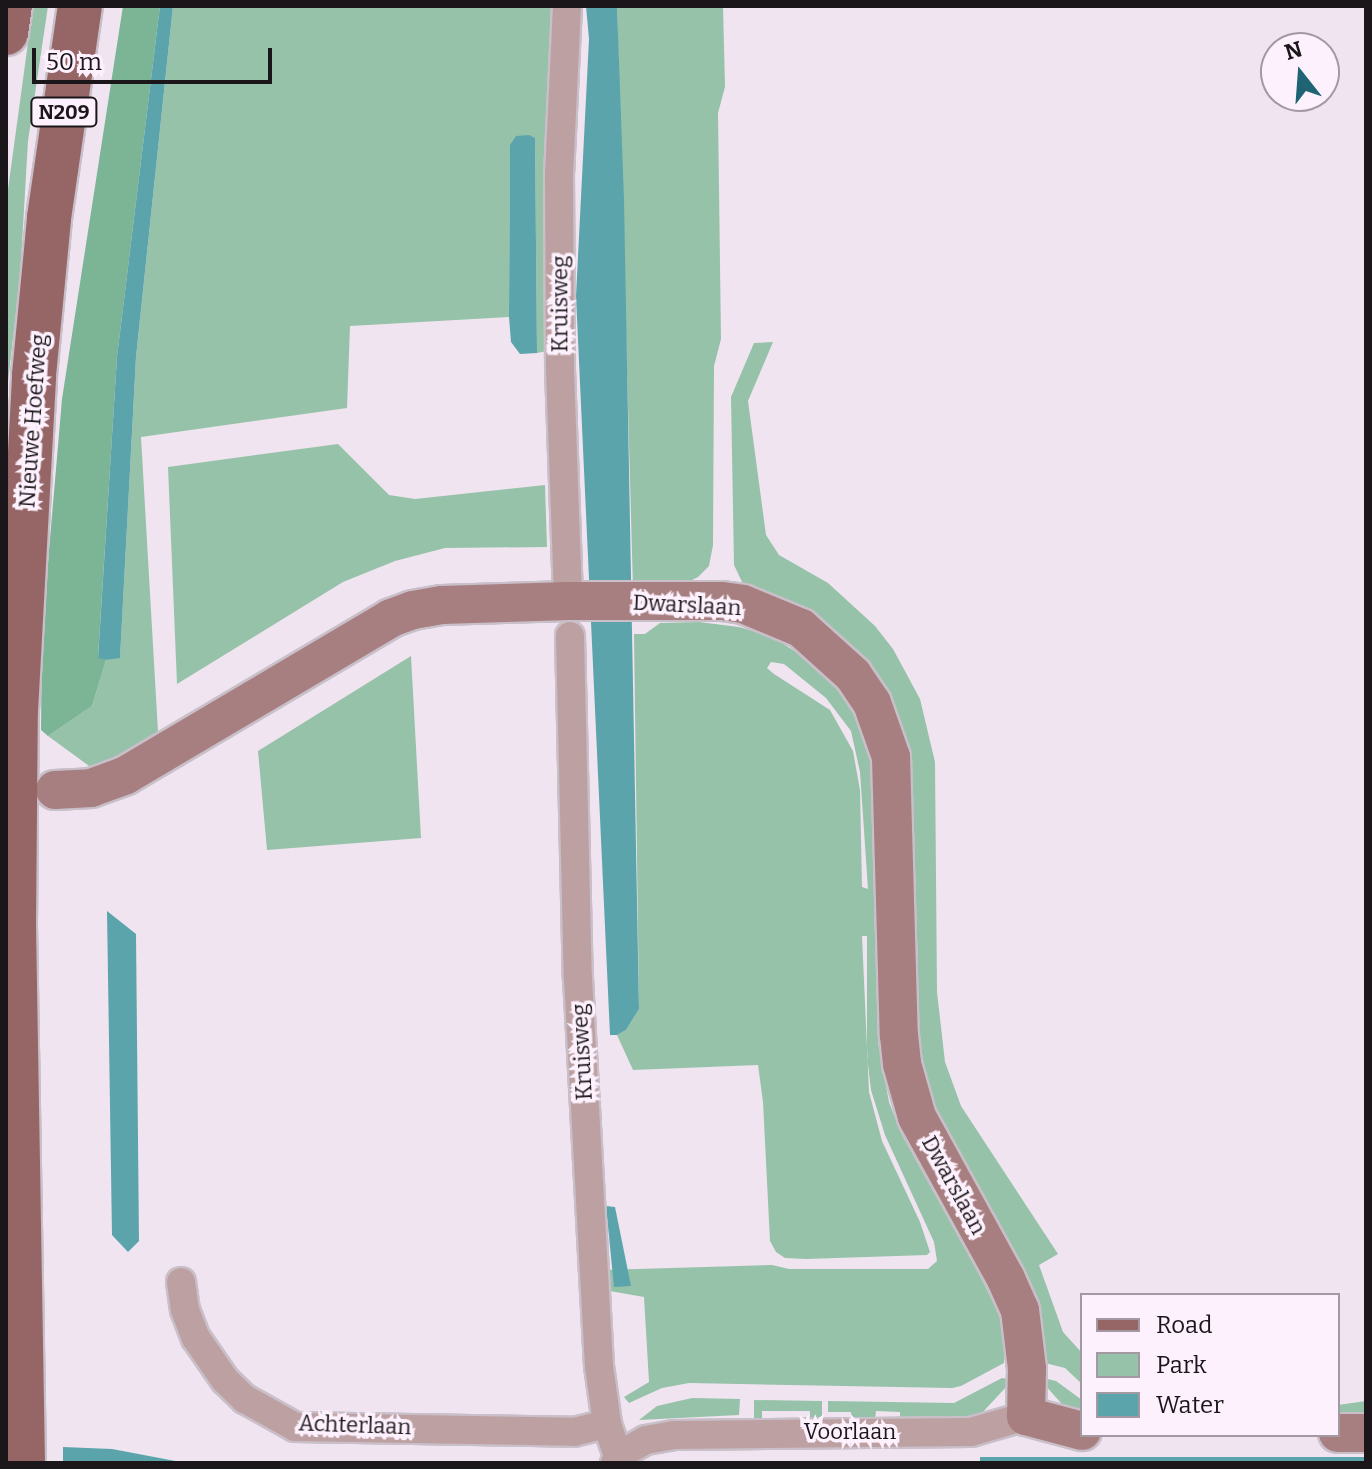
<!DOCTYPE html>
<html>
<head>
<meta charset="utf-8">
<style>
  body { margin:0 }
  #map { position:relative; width:1372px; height:1469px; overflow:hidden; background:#f0e4f0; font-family:Bitter,serif }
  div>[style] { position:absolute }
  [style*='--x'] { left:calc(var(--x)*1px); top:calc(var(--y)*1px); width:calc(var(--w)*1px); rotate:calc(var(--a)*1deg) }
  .green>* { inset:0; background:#96c2a9 }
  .forest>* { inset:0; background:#7cb496 }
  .water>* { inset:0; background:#5ba4ab; transform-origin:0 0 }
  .roads { filter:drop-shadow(2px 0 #c9bfc9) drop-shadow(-2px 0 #c9bfc9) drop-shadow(0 2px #c9bfc9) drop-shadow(0 -2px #c9bfc9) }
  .street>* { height:28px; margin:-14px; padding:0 14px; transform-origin:14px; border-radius:14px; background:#bda1a2 }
  .secondary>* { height:38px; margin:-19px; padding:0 19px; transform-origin:19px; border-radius:19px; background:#a77f80 }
  .primary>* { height:44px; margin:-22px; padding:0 22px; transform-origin:22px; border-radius:22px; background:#966667 }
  span { translate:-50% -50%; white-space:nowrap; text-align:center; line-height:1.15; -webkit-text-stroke:7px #fdf1fe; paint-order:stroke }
  .shield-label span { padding:2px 6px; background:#fdf1fe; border:2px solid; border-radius:6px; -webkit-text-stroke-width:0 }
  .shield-label { font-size:20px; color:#1a161a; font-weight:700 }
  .street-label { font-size:22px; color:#1a161a }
  .frame { position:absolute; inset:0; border:8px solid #1a161a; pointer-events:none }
  .legend { position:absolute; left:1080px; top:1293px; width:260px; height:144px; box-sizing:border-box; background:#fdf1fe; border:2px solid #a299a3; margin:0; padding:10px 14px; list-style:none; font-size:24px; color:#1a161a }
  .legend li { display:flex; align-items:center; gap:16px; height:40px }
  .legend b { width:40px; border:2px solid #a299a3 }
  .north { position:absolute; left:1260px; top:32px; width:80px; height:80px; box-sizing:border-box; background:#fdf1fe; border:2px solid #a299a3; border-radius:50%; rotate:343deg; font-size:22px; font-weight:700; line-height:32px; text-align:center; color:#1a161a }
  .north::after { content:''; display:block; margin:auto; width:28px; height:36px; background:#1e6475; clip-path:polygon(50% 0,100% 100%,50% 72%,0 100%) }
  .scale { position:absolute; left:32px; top:48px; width:240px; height:36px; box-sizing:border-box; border:4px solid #1a161a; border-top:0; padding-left:10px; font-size:24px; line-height:28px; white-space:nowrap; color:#1a161a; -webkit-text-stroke:6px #fdf1fe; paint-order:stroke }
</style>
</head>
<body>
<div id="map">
  <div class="green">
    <i style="clip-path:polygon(33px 6px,48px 6px,28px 141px,20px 278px,6px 399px,6px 204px)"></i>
    <i style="clip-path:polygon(173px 6px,557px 6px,547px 351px,537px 353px,535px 138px,510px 145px,509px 317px,350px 326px,347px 408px,141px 437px,158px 732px,151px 743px,96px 771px,48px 736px,92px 706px,106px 660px,120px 657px,136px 357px)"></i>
    <i style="clip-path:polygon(617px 6px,723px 6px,725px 87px,718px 113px,721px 339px,714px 366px,713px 545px,709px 566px,698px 577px,680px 586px,633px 589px)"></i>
    <i style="clip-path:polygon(773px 342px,748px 401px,766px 535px,779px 555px,828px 583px,875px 626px,893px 649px,920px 699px,935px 762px,937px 992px,945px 1062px,961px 1106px,1058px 1254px,1039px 1265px,1063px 1332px,1082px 1353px,1082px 1384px,1065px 1368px,1041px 1362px,920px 1078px,865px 663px,833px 631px,744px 586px,734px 565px,731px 397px,754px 343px)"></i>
    <i style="clip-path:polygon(338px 444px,389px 495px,415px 499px,545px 485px,547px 547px,445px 548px,395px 561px,343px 582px,177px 684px,168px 467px)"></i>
    <i style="clip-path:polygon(evenodd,699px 622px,739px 627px,773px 637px,811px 662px,838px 689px,859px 720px,870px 758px,874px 804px,878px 1042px,889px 1102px,901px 1133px,979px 1274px,999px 1314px,1004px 1338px,1004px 1363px,961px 1386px,952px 1388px,689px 1383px,662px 1388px,629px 1403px,624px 1397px,649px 1382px,644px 1297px,604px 1290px,603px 1270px,772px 1265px,789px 1269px,928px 1269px,937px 1261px,934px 1242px,885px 1135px,871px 1090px,867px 1056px,867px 936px,862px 936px,869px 1092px,882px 1141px,920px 1222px,930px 1252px,927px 1255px,806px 1259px,785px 1258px,776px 1252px,770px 1241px,763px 1102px,758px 1065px,633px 1070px,617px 1035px,626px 1030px,639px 1009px,634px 634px,645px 634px,660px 623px,699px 622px,771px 662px,784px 664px,826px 698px,851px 731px,860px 772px,868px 889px,862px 887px,860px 790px,853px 751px,830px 710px,774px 674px,767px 668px,771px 662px)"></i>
    <i style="clip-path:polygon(411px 656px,421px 838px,267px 850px,258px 751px)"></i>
    <i style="clip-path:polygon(1002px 1378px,1008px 1379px,1008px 1385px,981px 1414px,967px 1417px,900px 1422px,900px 1412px,876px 1411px,875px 1421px,852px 1421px,851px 1412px,828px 1412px,828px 1401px,954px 1403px)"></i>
    <i style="clip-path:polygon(1043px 1378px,1056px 1381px,1082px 1400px,1082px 1414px,1070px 1413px,1044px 1384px)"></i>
    <i style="clip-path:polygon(692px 1398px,740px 1399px,739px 1415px,639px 1420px,657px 1406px)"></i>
    <i style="clip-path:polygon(754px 1400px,822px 1401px,822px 1422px,810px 1422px,810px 1411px,762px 1411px,762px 1421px,754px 1419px)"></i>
    <i style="clip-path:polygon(1366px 1401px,1366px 1419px,1338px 1419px,1338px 1405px)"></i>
  </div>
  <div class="forest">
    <i style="clip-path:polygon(123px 6px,160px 6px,117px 357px,98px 657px,106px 660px,92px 706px,48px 736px,41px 730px,42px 632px,62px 399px)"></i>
  </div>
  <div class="water">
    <i style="clip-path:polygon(160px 6px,173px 6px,136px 357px,120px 658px,106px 660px,98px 658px,117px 357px)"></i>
    <i style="clip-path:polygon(586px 6px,617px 6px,624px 200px,639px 1009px,626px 1030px,617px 1035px,610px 1035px,576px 296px,589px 39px)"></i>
    <i style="clip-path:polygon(529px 135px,535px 138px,537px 353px,520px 354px,511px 342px,509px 317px,510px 145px,516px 136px)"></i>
    <i style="clip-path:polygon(107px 911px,136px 934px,139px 1241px,128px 1252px,112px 1235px)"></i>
    <i style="clip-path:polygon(606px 1206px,615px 1207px,631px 1286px,614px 1287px)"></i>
    <i style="clip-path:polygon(63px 1447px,112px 1449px,186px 1463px,63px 1463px)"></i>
    <i style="left:980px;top:1457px;width:386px;height:6px"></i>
  </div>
  <div class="roads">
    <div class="street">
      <i style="--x:567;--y:6;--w:167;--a:92.7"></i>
      <i style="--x:559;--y:173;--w:196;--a:89.7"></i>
      <i style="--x:560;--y:369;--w:232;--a:88"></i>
      <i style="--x:570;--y:636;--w:342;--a:88.7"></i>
      <i style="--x:578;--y:978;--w:389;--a:86.9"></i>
      <i style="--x:599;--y:1366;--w:59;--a:82.1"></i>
      <i style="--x:607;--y:1424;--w:34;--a:71"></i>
      <i style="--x:618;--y:1456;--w:8;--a:113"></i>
      <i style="--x:181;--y:1282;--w:28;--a:82"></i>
      <i style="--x:185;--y:1310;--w:30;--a:69"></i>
      <i style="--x:196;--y:1338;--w:51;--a:55.4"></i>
      <i style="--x:225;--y:1380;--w:28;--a:44"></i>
      <i style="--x:245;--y:1399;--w:57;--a:29.2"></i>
      <i style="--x:295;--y:1427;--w:279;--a:1"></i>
      <i style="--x:574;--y:1432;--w:34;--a:-14"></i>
      <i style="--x:618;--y:1456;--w:32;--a:-30"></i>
      <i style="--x:646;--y:1440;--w:28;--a:-10"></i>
      <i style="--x:674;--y:1435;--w:297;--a:-0.6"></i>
      <i style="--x:971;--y:1432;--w:57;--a:-16.2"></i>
    </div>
    <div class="secondary">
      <i style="--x:55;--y:790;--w:36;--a:-3"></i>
      <i style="--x:91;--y:788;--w:37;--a:-20"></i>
      <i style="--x:126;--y:775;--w:308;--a:-30.6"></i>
      <i style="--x:391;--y:618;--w:23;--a:-20"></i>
      <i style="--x:413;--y:610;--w:29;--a:-10"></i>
      <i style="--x:442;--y:605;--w:126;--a:-1.8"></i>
      <i style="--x:568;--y:601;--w:154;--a:0"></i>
      <i style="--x:722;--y:601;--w:21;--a:8"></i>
      <i style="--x:743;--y:604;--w:63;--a:22.5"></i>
      <i style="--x:801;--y:628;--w:70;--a:42.1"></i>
      <i style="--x:853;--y:675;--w:34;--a:56"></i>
      <i style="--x:872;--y:703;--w:57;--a:70.6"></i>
      <i style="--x:891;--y:757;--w:278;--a:88.4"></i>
      <i style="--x:899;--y:1035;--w:29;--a:84"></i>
      <i style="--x:902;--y:1064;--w:55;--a:74.2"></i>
      <i style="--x:917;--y:1117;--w:185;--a:61.2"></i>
      <i style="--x:1006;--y:1279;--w:34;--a:66"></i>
      <i style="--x:1020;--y:1310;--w:59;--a:83.2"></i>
      <i style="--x:1027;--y:1369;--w:47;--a:91.2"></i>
      <i style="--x:1026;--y:1416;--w:58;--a:15"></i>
      <i style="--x:1338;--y:1433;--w:28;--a:0"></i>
    </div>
    <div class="primary">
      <i style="--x:6;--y:33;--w:27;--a:-82"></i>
      <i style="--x:23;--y:1463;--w:538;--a:-90.96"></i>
      <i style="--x:14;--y:925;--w:214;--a:-89.5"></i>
      <i style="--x:16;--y:711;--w:336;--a:-86.9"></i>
      <i style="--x:34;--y:375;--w:158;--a:-84.5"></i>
      <i style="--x:49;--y:218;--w:214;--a:-81.7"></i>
    </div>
  </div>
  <div class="shield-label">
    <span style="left:64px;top:112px">N209</span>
  </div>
  <div class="street-label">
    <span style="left:560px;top:304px;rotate:-90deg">Kruisweg</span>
    <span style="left:33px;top:421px;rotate:-86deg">Nieuwe Hoefweg</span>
    <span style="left:687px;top:605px;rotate:3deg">Dwarslaan</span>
    <span style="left:582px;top:1052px;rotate:-93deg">Kruisweg</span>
    <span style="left:954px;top:1185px;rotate:61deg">Dwarslaan</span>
    <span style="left:355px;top:1425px;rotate:2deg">Achterlaan</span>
    <span style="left:850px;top:1432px">Voorlaan</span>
  </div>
  <div class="frame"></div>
  <ul class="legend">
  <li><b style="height:10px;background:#966667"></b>Road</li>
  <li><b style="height:22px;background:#96c2a9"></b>Park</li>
  <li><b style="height:22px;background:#5ba4ab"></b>Water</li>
  </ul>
  <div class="north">N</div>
  <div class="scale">50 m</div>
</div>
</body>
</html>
